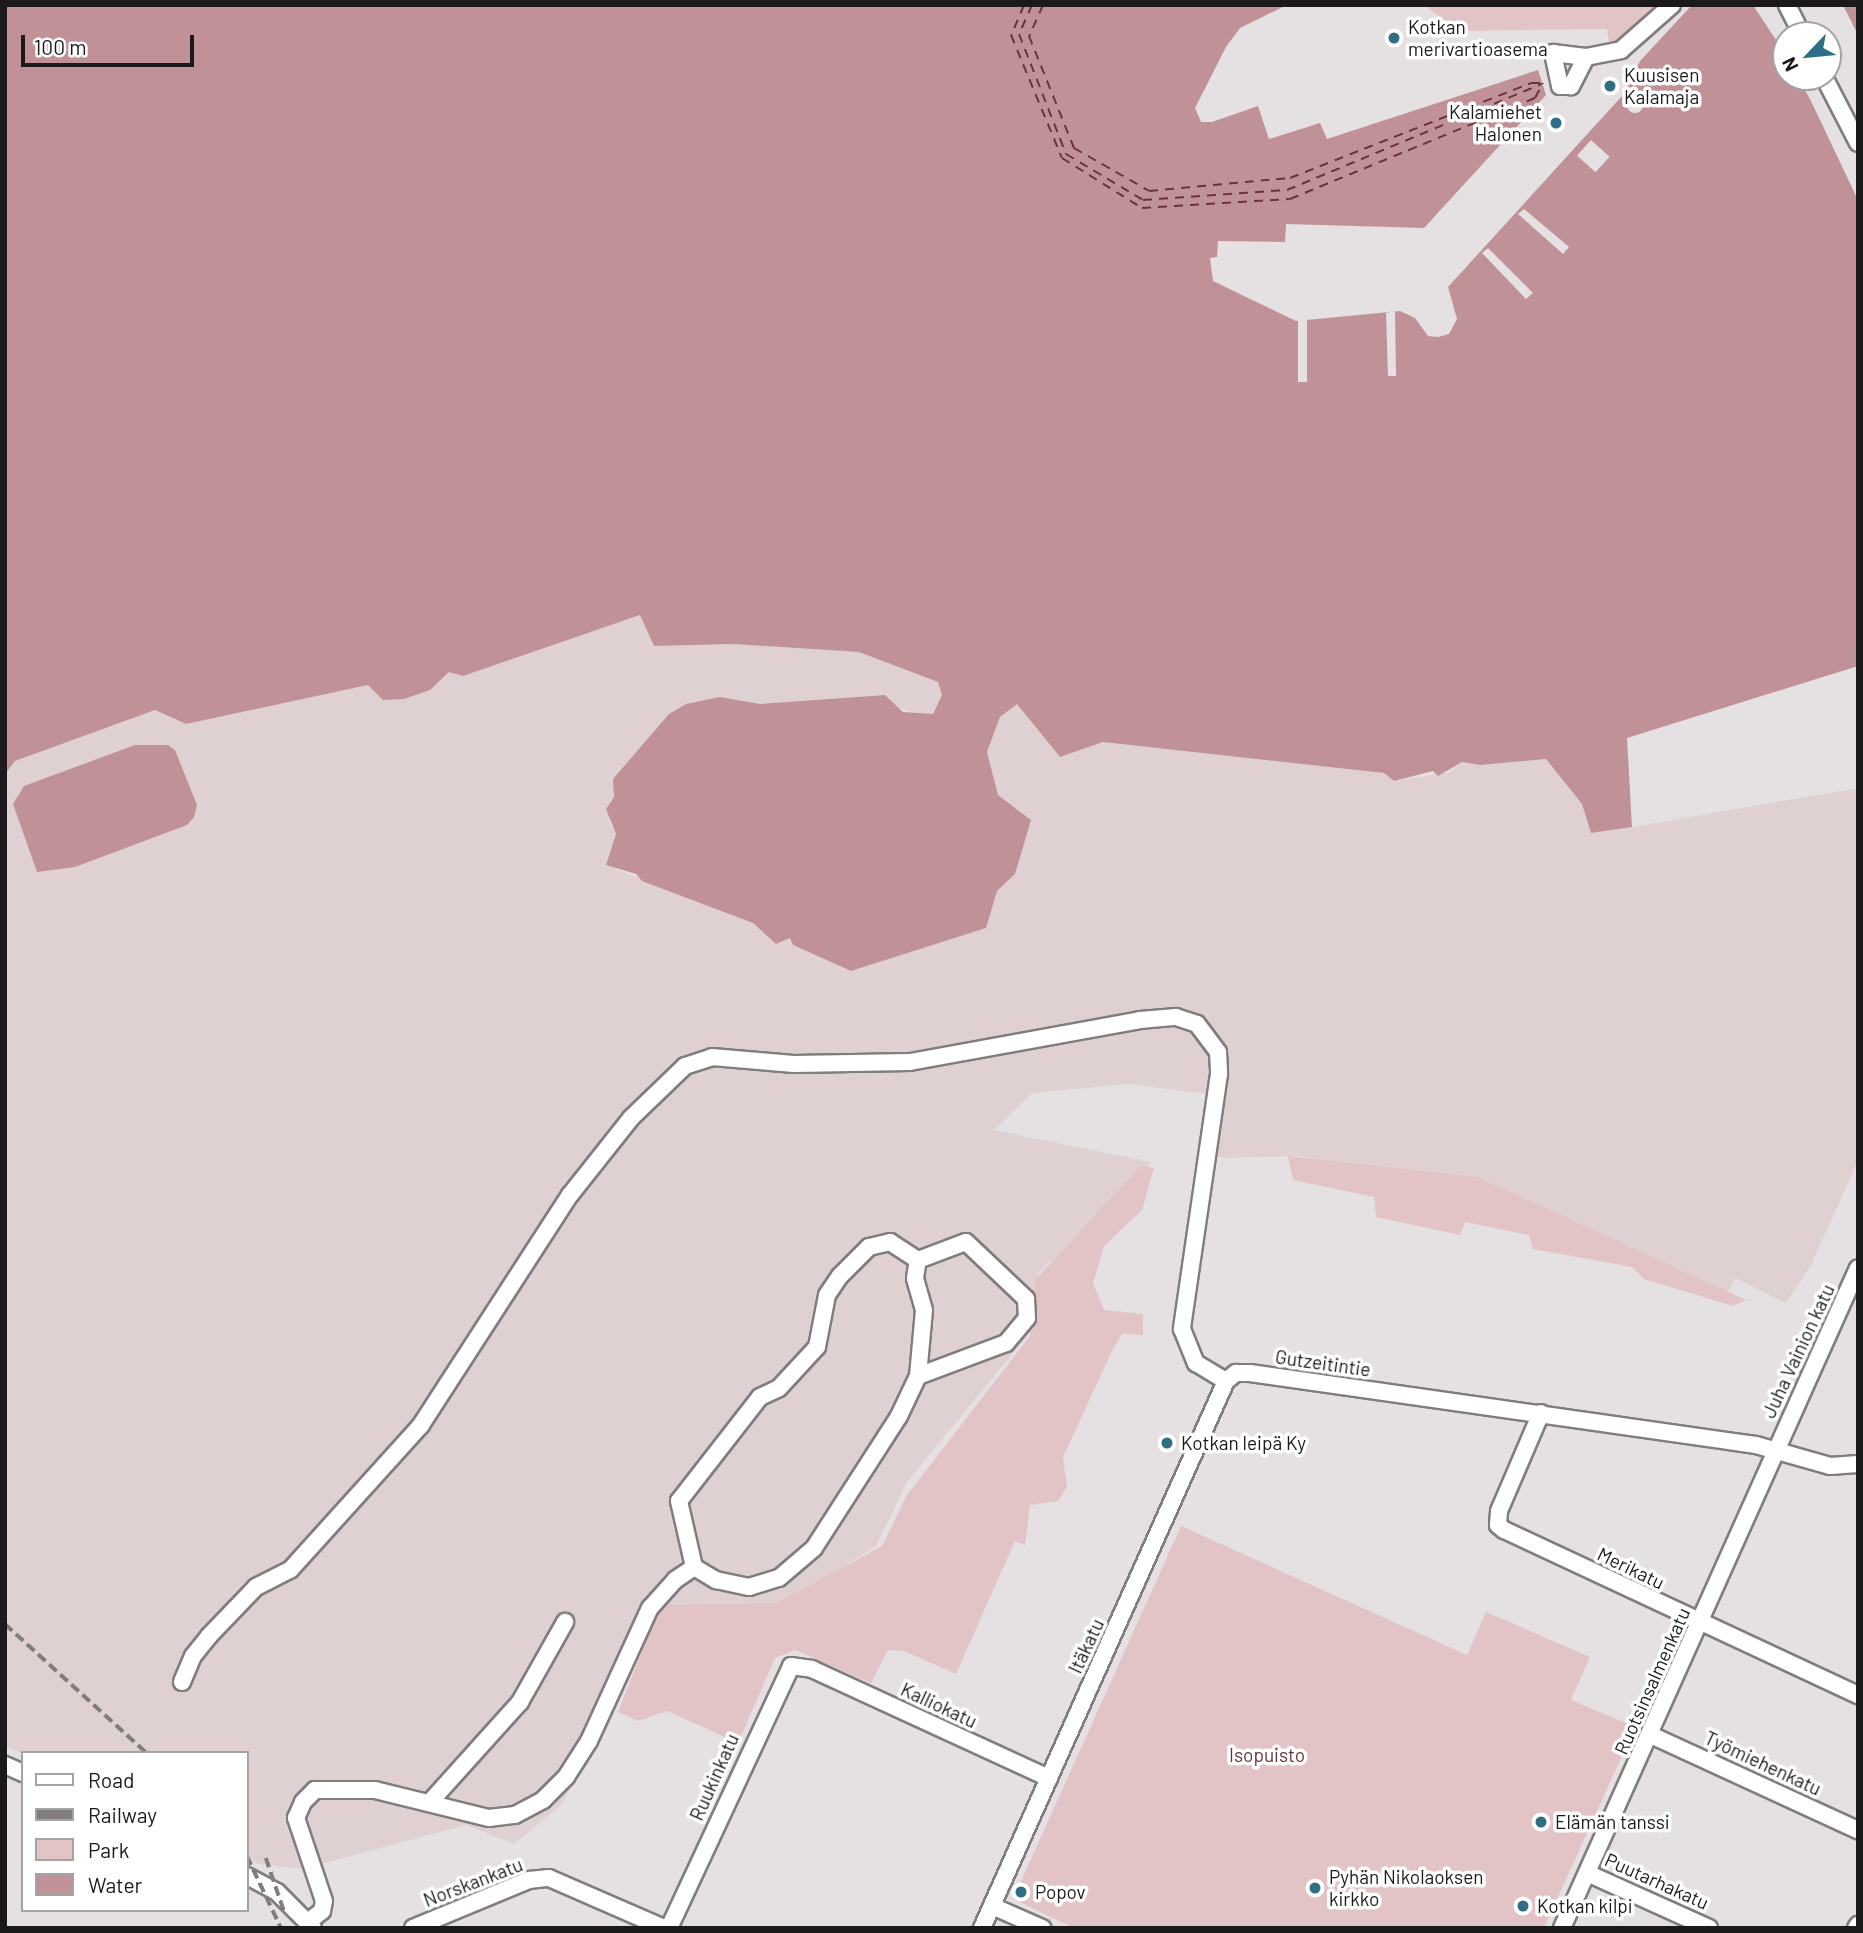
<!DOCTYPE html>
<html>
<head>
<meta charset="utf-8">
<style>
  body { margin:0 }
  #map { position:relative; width:1863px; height:1933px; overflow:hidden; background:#e5e0e1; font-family:Barlow,sans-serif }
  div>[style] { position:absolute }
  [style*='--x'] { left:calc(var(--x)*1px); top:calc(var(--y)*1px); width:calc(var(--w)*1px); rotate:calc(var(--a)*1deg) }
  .built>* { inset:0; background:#dfd1d2 }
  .green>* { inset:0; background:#e3c4c6 }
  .water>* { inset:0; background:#c09297 }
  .pier>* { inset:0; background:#e5e0e1; transform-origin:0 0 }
  .round { border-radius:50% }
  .ferry>* { height:2px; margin-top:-1px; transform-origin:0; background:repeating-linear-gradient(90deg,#6c313a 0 9px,transparent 0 16px) }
  .roads { filter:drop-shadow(2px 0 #817d7d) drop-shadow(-2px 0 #817d7d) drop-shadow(0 2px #817d7d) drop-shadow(0 -2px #817d7d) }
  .minor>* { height:16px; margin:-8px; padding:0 8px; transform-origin:8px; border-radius:8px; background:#fff }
  .rail>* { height:3.5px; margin-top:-1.75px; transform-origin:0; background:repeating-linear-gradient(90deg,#817d7e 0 10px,transparent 0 15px) }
  .dots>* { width:19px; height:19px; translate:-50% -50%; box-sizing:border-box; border:4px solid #fff; border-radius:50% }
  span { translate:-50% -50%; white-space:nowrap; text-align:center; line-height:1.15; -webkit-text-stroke:7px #fff; paint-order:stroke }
  .poi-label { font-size:19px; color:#1b191a }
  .left { translate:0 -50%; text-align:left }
  .right { translate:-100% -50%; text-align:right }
  .street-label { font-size:19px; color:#1b191a }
  .park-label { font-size:19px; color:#6d313a }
  .frame { position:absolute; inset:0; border:7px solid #1b191a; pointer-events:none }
  .legend { position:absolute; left:21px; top:1751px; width:228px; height:161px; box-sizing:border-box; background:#fff; border:2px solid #a4a3a3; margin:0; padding:9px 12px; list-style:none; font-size:21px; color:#1b191a }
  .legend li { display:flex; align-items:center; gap:14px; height:35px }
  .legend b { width:35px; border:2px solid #a4a3a3 }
  .north { position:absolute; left:1772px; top:21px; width:70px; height:70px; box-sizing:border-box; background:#fff; border:2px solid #a4a3a3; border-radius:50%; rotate:244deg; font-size:19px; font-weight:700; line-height:28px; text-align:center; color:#1b191a }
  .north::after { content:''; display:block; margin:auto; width:24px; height:32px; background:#2f6f83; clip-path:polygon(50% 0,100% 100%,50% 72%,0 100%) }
  .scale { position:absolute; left:21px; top:35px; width:173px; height:32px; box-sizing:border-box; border:4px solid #1b191a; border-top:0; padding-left:9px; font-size:21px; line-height:24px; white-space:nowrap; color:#1b191a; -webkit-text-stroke:5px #fff; paint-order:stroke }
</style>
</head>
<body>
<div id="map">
  <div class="built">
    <i style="clip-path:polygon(641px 615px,654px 646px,733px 644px,859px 652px,938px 682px,942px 695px,933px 714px,919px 715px,892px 705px,885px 695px,760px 704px,720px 697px,610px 801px,609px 821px,616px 834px,606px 865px,753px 923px,776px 944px,790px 938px,793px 945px,851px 971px,986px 928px,997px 890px,1015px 874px,987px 752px,1000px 717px,1017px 703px,1060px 757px,1103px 742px,1384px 773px,1394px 781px,1451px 772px,1461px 761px,1480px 765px,1546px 759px,1582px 804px,1632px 827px,1858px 788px,1858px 1161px,1810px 1267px,1786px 1303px,1735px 1278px,1726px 1296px,1304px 1156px,1226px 1158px,1199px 1151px,1208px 1094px,1129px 1084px,1032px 1093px,994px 1130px,1152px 1162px,1064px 1262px,1049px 1262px,1037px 1275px,1035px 1315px,1027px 1336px,907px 1482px,876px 1546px,772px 1611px,760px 1604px,668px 1615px,649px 1627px,586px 1764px,560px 1806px,514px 1844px,466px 1825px,302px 1869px,259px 1864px,247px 1859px,247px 1753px,23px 1754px,5px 1746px,5px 774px,15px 761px,155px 710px,186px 724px,368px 685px,383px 700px,430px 690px,449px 672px,463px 675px)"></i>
  </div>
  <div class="green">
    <i style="clip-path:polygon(1424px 5px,1666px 5px,1629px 40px,1609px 43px,1607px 29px,1458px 31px)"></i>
    <i style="clip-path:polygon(1288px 1156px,1478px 1177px,1746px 1300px,1733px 1306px,1644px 1279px,1632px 1267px,1533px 1249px,1529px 1235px,1465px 1222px,1460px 1235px,1376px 1217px,1374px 1197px,1293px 1180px)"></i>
    <i style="clip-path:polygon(1141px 1166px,1154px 1168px,1142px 1210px,1104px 1246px,1093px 1283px,1104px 1310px,1143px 1314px,1143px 1335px,1122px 1334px,1113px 1349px,1063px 1457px,1067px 1487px,1058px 1501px,1030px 1505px,1025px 1545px,1015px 1541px,956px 1674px,904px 1651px,888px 1650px,871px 1683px,795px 1650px,775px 1658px,738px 1743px,667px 1711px,638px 1721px,618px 1712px,660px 1605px,776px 1603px,882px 1546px,907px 1495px,1030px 1336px,1036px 1279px)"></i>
    <i style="clip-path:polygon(1181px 1526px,1467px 1655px,1486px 1612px,1590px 1657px,1571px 1700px,1635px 1727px,1544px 1928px,1074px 1928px,1013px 1899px)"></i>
  </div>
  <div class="water">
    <i style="clip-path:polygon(5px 5px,1287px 5px,1240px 28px,1226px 47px,1195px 108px,1201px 122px,1212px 122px,1258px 106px,1269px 139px,1320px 123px,1327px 139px,1538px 70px,1546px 95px,1424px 228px,1286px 224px,1285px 242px,1218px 241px,1217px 257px,1210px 258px,1213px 281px,1296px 321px,1400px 311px,1415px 318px,1428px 336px,1438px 337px,1449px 334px,1457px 319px,1448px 287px,1622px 96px,1640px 61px,1692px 5px,1753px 5px,1786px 55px,1786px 77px,1797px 77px,1810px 99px,1858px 200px,1858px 666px,1627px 738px,1632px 827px,1591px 833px,1582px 804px,1546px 759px,1480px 765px,1462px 762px,1438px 776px,1433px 771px,1394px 781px,1384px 773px,1103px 742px,1060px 757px,1017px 704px,1000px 717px,987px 752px,998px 795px,1031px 820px,1015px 874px,997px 891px,986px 928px,851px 971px,793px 945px,790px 938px,776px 944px,753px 923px,642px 881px,636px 874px,606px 865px,616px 834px,606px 809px,614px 797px,613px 779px,669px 714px,686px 704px,720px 697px,760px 704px,885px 695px,903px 712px,933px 714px,942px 695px,938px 682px,859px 652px,733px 644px,654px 646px,640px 615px,463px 676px,449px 672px,430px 690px,404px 699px,383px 700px,368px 685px,186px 724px,155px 710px,15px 761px,5px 774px)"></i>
    <i style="clip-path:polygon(1843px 5px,1858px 5px,1858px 34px,1857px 33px)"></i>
    <i style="clip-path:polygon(135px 745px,168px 745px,175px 750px,197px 805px,194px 817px,187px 825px,75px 867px,37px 872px,13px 804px,24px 786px)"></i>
  </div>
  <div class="pier">
    <i class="round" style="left:1627px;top:97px;width:16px;height:16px"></i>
    <i style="left:1591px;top:140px;width:25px;height:21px;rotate:42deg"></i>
    <i style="clip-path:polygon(1524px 209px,1569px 247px,1563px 254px,1518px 214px)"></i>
    <i style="clip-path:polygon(1488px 248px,1533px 293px,1526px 299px,1482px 253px)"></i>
    <i style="clip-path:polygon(1395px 311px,1396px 376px,1388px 376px,1386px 313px)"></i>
    <i style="left:1307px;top:317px;width:65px;height:9px;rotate:90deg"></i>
  </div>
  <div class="ferry">
    <i style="--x:1024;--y:5;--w:33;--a:113"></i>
    <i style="--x:1011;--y:35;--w:133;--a:67.5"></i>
    <i style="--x:1062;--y:158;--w:94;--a:32"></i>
    <i style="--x:1142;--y:208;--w:148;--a:-3.5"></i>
    <i style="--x:1290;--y:199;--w:265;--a:-22.4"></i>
    <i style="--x:1535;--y:98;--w:17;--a:-62"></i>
    <i style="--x:1032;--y:5;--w:32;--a:114"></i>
    <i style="--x:1019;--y:34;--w:129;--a:68.6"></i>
    <i style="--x:1066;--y:154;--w:90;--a:30.9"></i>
    <i style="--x:1143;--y:200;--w:144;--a:-4"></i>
    <i style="--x:1287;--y:190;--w:276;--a:-22.6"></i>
    <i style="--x:1043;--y:5;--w:34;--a:114"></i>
    <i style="--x:1029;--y:36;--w:121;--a:68.1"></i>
    <i style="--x:1074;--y:148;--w:86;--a:29.8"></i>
    <i style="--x:1149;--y:191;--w:142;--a:-5.3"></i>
    <i style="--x:1290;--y:178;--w:259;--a:-21.5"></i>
    <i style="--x:1531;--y:83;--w:11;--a:0"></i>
  </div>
  <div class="roads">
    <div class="minor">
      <i style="--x:1787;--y:5;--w:34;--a:63"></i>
      <i style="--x:1586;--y:57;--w:33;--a:117"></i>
      <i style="--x:1571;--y:86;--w:11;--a:180"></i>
      <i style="--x:1560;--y:86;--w:34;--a:-102"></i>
      <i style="--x:1553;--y:53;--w:33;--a:7"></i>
      <i style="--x:1586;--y:57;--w:36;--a:-11"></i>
      <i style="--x:1621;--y:50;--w:68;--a:-41.4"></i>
      <i style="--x:1824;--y:77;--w:74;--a:62.7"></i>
      <i style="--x:1226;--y:1381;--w:13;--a:-39"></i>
      <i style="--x:1236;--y:1373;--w:14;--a:0"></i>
      <i style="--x:1250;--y:1373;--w:511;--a:8.1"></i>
      <i style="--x:1756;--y:1445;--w:77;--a:15.8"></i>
      <i style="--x:1830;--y:1466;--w:28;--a:-4"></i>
      <i style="--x:1541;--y:1413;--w:107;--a:113.2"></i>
      <i style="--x:1499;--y:1511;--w:14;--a:94"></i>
      <i style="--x:1498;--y:1525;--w:8;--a:40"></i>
      <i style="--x:1504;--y:1530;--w:391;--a:25"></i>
      <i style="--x:694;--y:1567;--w:26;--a:31"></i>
      <i style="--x:716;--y:1580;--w:34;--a:12"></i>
      <i style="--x:749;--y:1587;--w:31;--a:-17"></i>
      <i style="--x:779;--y:1578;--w:46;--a:-40.6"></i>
      <i style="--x:814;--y:1548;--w:157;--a:-57.2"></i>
      <i style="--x:899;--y:1416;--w:44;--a:-64.6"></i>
      <i style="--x:918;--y:1376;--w:66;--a:-84.8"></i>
      <i style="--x:924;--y:1310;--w:33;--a:-106"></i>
      <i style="--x:915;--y:1278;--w:18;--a:-81"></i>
      <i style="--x:918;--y:1260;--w:51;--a:-20.6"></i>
      <i style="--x:966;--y:1242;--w:83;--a:43.5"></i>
      <i style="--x:1026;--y:1299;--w:19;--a:87"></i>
      <i style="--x:1027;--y:1318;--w:33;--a:130"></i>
      <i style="--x:1006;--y:1343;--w:94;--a:159.4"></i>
      <i style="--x:182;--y:1682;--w:28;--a:-67"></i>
      <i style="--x:193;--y:1656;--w:26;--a:-51"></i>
      <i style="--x:209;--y:1636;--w:68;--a:-46.2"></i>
      <i style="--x:256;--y:1587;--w:39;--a:-27"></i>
      <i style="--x:291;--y:1569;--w:194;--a:-47.9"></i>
      <i style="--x:421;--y:1425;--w:274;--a:-57.1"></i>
      <i style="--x:570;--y:1195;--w:98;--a:-51.6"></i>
      <i style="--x:631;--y:1118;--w:75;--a:-43.9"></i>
      <i style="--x:685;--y:1066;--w:28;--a:-18"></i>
      <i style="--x:712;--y:1057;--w:82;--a:4.9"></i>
      <i style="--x:794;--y:1064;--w:116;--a:-1"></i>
      <i style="--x:910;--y:1062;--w:234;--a:-10.3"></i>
      <i style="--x:1140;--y:1020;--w:36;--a:-5"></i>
      <i style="--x:1176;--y:1017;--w:22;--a:18"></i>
      <i style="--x:1197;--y:1024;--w:35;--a:53"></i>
      <i style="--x:1218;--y:1052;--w:22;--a:87"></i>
      <i style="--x:1219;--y:1074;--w:258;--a:98.3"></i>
      <i style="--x:1182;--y:1329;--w:37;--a:68"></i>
      <i style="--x:1196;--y:1363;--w:35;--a:31"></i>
      <i style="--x:1651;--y:1735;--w:228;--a:24.7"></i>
      <i style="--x:5;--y:1765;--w:20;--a:24"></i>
      <i style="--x:431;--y:1801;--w:133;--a:-48"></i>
      <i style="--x:520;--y:1702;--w:92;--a:-60.6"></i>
      <i style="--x:1587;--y:1873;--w:134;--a:24.3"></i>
      <i style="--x:247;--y:1876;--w:34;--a:28"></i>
      <i style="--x:277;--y:1892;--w:51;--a:45"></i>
      <i style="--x:992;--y:1906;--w:55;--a:23.7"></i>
      <i style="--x:308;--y:1922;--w:18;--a:-38"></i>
      <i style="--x:322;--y:1911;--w:10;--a:-79"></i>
      <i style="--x:324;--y:1901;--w:88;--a:-108.6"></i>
      <i style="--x:296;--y:1818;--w:17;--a:-66"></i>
      <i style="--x:303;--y:1802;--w:17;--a:-45"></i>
      <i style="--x:315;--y:1790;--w:60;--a:0"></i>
      <i style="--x:375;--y:1790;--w:117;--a:13.8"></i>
      <i style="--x:489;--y:1818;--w:26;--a:-7"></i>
      <i style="--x:515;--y:1815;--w:32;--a:-28"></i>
      <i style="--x:543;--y:1800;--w:33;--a:-45"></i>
      <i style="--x:566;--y:1777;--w:43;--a:-57.4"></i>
      <i style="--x:589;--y:1741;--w:146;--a:-65.4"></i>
      <i style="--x:650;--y:1608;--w:38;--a:-48"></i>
      <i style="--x:675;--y:1580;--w:23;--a:-34"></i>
      <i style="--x:694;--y:1567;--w:68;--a:-102.8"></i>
      <i style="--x:679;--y:1501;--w:132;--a:-52.1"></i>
      <i style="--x:760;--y:1397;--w:21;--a:-25"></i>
      <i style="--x:779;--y:1388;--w:56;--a:-47.2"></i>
      <i style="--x:817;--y:1347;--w:53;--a:-79.1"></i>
      <i style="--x:827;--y:1295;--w:23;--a:-56"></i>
      <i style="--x:840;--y:1276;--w:41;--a:-45"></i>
      <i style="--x:869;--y:1247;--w:22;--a:-13"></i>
      <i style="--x:890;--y:1242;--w:33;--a:33"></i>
      <i style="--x:413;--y:1928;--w:126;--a:-22.5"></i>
      <i style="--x:529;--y:1880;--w:20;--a:-6"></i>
      <i style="--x:549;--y:1878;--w:125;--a:23.5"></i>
      <i style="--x:669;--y:1928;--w:289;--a:-65"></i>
      <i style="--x:791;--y:1666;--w:21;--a:8"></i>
      <i style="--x:812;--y:1669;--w:261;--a:24.7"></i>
      <i style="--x:982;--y:1928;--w:599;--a:-65.96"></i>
      <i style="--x:1562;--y:1928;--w:723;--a:-65.84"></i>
      <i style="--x:1856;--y:1928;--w:4;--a:-56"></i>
    </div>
  </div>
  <div class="rail">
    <i style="--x:5;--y:1624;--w:192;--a:42.3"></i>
    <i style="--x:247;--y:1856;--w:80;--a:64.7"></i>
    <i style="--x:266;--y:1858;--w:56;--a:71.2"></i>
  </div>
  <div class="dots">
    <i style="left:1394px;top:38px;background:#2f6f83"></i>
    <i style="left:1610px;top:86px;background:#2f6f83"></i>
    <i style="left:1556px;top:123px;background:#2f6f83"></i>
    <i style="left:1167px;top:1443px;background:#2f6f83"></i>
    <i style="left:1541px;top:1822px;background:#2f6f83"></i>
    <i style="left:1315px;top:1888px;background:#2f6f83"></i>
    <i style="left:1021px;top:1892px;background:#2f6f83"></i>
    <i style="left:1523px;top:1906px;background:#2f6f83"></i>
  </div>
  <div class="poi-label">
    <span class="left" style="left:1408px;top:38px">Kotkan<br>merivartioasema</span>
    <span class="left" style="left:1624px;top:86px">Kuusisen<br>Kalamaja</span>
    <span class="right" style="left:1542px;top:123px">Kalamiehet<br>Halonen</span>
    <span class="left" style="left:1181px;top:1443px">Kotkan leipä Ky</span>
    <span class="left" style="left:1555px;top:1822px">Elämän tanssi</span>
    <span class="left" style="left:1329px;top:1888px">Pyhän Nikolaoksen<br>kirkko</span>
    <span class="left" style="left:1035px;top:1892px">Popov</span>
    <span class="left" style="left:1537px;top:1906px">Kotkan kilpi</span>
  </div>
  <div class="street-label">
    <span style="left:1798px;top:1351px;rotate:-65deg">Juha Vainion katu</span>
    <span style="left:1323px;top:1363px;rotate:8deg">Gutzeitintie</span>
    <span style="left:1631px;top:1568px;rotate:26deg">Merikatu</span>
    <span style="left:1086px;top:1646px;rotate:-65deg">Itäkatu</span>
    <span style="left:1652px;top:1681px;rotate:-66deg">Ruotsinsalmenkatu</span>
    <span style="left:939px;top:1705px;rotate:25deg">Kalliokatu</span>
    <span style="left:1763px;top:1763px;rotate:25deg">Työmiehenkatu</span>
    <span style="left:714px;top:1777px;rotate:-66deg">Ruukinkatu</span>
    <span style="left:1657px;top:1881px;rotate:24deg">Puutarhakatu</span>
    <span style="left:473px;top:1882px;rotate:-21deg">Norskankatu</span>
  </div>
  <div class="park-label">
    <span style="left:1267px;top:1755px">Isopuisto</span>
  </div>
  <div class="frame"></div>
  <ul class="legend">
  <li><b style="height:9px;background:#fff"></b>Road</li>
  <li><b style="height:9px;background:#817d7e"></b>Railway</li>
  <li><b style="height:19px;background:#e3c4c6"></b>Park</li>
  <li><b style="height:19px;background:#c09297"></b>Water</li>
  </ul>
  <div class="north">N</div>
  <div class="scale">100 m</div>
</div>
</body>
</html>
